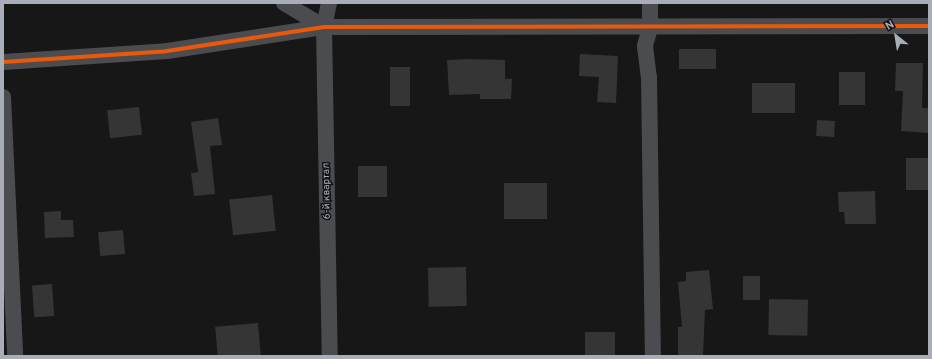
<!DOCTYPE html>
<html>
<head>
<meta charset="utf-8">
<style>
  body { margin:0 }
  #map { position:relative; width:932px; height:359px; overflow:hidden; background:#171717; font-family:Overpass,sans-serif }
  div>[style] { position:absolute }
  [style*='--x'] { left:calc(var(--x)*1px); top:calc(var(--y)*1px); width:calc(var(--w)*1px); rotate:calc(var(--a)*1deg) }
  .building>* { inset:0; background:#353536; transform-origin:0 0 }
  .street>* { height:16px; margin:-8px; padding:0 8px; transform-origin:8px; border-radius:8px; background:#4b4c50 }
  .cycleway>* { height:4px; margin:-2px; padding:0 2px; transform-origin:2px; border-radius:2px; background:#e8590c }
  span { translate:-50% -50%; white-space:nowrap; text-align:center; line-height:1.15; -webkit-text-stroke:3px #111113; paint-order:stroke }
  .street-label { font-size:10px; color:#a8adb8 }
  .frame { position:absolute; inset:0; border:4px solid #a8adb8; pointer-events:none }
  .north { position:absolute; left:876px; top:16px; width:40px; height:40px; -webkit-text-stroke:3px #111113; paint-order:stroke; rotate:330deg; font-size:11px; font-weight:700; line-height:16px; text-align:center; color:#a8adb8 }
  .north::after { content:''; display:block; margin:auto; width:14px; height:18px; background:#a8adb8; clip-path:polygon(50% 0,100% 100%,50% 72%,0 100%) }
</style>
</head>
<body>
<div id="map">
  <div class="building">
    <i style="left:679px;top:49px;width:37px;height:20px"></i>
    <i style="clip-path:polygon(580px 54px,618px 56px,616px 103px,597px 102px,599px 77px,579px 76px)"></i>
    <i style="clip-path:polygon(470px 59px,505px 60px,505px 79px,512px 79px,511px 99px,480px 99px,480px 94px,449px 95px,447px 60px)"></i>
    <i style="clip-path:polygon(896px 63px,923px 63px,922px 108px,929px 108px,929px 133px,901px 131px,903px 91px,895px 91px)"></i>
    <i style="left:390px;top:67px;width:20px;height:39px"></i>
    <i style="left:839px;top:72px;width:26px;height:33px"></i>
    <i style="left:795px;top:83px;width:30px;height:43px;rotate:90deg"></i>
    <i style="left:139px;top:107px;width:28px;height:32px;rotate:84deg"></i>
    <i style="clip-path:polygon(218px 118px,222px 145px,210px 146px,215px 194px,194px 196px,191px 173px,198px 172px,191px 122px)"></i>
    <i style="left:817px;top:120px;width:18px;height:16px;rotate:3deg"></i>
    <i style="left:906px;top:158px;width:23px;height:32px"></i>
    <i style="left:387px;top:166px;width:31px;height:29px;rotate:90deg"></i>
    <i style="left:504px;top:183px;width:43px;height:36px"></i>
    <i style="clip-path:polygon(875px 191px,876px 224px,845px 224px,844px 212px,839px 212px,838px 192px)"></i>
    <i style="left:272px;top:195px;width:36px;height:43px;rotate:84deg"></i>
    <i style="clip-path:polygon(61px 211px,61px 220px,73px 220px,74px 237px,45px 238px,44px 212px)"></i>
    <i style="left:123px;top:230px;width:24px;height:25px;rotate:85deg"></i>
    <i style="left:466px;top:267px;width:39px;height:38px;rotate:89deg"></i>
    <i style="clip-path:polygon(709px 270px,713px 309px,705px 310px,703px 356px,678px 356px,678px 327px,682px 327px,678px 282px,686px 281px,686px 272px)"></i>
    <i style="left:743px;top:276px;width:17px;height:24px"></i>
    <i style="left:52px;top:284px;width:32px;height:20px;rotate:86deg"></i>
    <i style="left:769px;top:299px;width:39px;height:36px;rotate:1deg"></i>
    <i style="left:258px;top:323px;width:33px;height:43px;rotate:85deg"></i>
    <i style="left:585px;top:332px;width:30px;height:24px"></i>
  </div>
  <div class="street">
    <i style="--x:284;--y:3;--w:47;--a:31"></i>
    <i style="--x:329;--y:3;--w:25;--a:102"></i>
    <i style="--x:324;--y:27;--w:329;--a:89"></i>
    <i style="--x:650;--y:3;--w:25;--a:90"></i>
    <i style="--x:650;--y:28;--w:19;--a:106"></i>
    <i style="--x:645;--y:46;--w:31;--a:83"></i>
    <i style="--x:649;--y:77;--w:279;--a:89.2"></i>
    <i style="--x:3;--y:62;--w:164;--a:-3.8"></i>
    <i style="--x:167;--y:51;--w:159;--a:-8.7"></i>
    <i style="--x:324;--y:27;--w:605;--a:-0.09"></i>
    <i style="--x:3;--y:97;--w:259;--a:87.3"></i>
  </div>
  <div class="cycleway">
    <i style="--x:3;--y:62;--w:164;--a:-3.8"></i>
    <i style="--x:167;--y:51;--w:159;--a:-8.7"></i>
    <i style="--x:324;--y:27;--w:605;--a:-0.09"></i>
  </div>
  <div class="street-label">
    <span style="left:327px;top:191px;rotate:-91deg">6-й квартал</span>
  </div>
  <div class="frame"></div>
  <div class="north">N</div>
</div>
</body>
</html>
